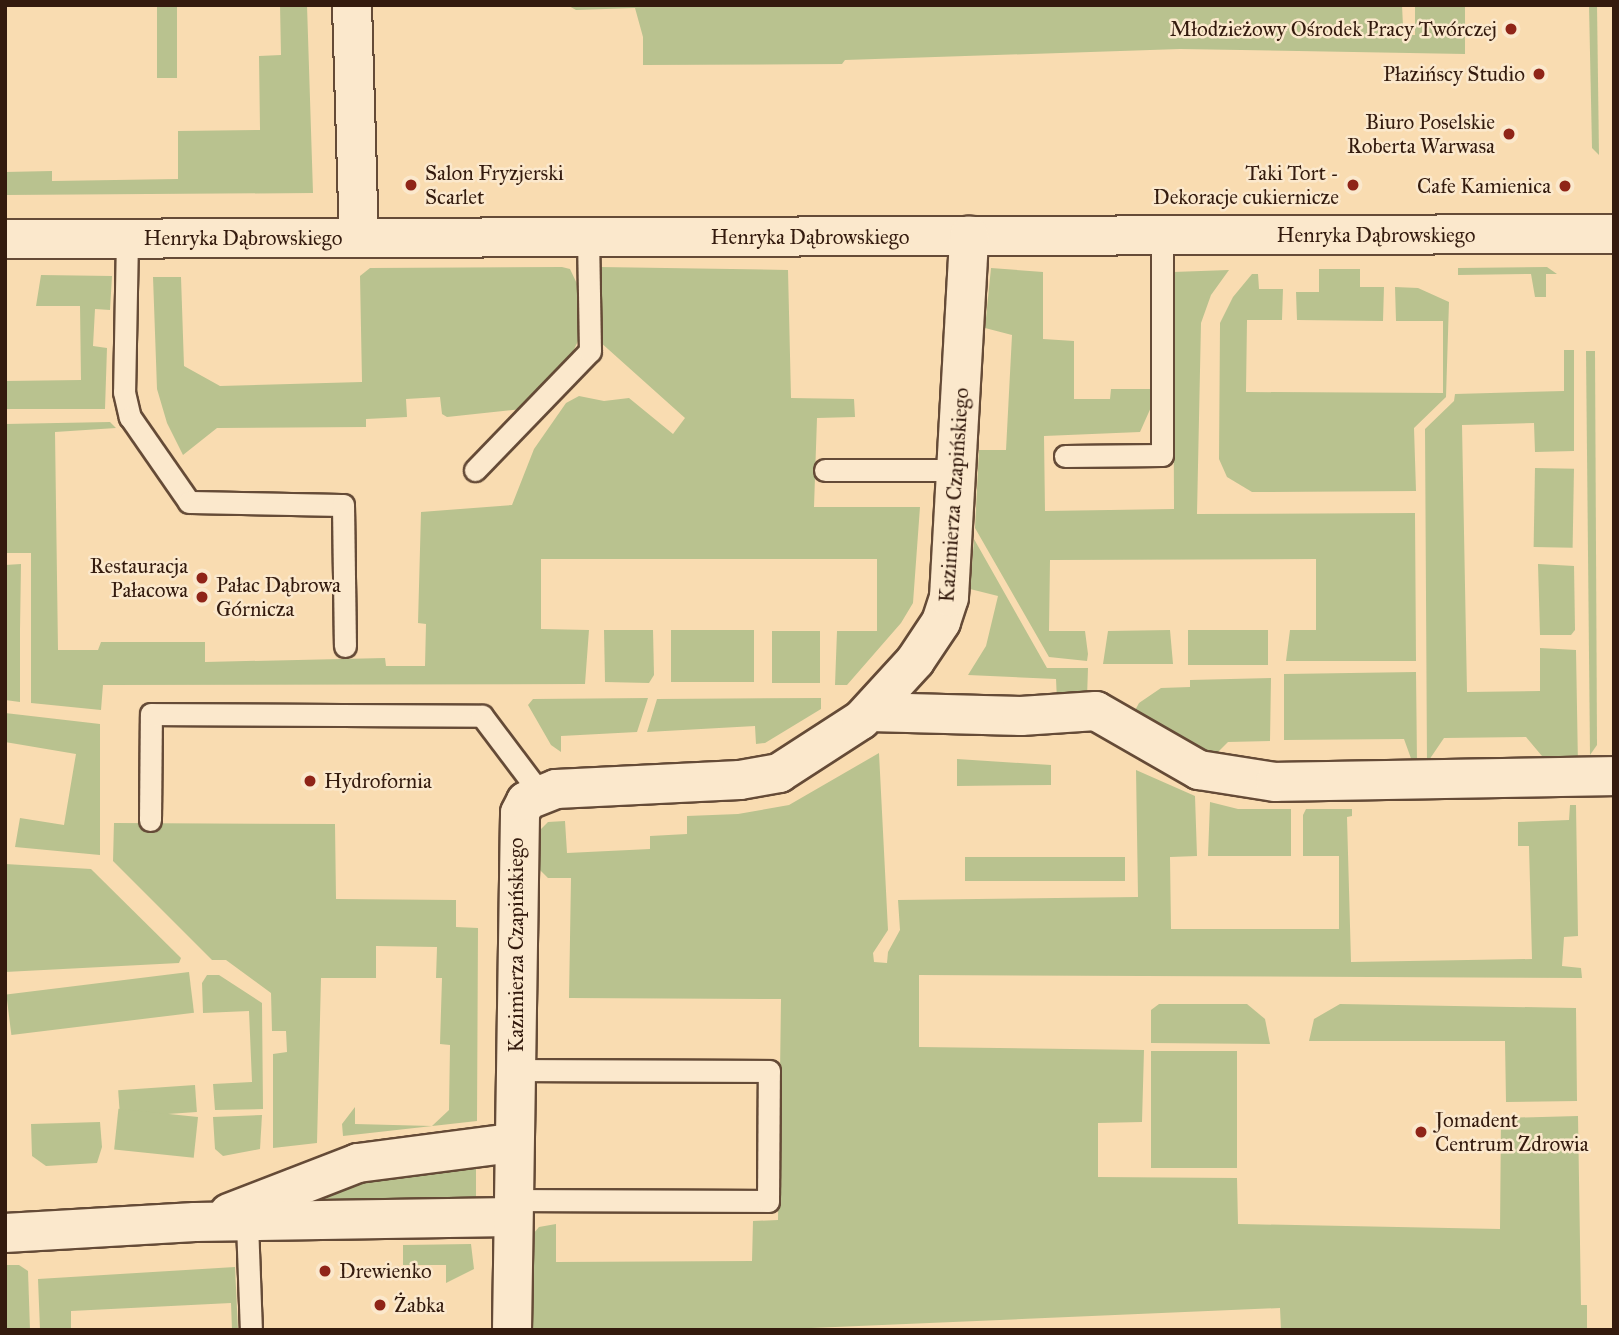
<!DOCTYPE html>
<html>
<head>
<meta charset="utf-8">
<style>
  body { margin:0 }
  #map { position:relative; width:1619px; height:1335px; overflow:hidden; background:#f9dcb1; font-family:"IM FELL Great Primer",serif }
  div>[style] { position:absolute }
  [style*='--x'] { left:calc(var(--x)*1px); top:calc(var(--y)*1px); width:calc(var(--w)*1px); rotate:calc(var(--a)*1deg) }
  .green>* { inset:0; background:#b9c28f; transform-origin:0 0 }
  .roads { filter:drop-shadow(2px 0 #654b37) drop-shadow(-2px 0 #654b37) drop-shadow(0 2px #654b37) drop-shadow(0 -2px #654b37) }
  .service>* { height:21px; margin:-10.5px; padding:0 10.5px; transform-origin:10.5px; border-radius:10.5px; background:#fbe8cc }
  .minor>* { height:38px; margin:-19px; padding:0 19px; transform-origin:19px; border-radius:19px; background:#fbe8cc }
  .dots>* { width:19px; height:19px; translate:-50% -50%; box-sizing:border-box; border:4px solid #fbe8cc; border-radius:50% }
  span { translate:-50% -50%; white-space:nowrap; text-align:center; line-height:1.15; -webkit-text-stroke:5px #fbe8cc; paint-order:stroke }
  .poi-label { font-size:21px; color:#341b0e }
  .right { translate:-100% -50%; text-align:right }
  .left { translate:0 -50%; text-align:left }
  .street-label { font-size:21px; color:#341b0e }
  .frame { position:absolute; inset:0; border:7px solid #341b0e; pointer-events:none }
</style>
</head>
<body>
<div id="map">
  <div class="green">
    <i style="left:157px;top:5px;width:20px;height:73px"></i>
    <i style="clip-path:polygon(280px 5px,307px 5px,313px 193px,5px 195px,5px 172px,52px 171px,52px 181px,178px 179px,178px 131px,260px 130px,259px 56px,281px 55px)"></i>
    <i style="clip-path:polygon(567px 5px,1402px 5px,1403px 26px,1392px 26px,1392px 35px,1415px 35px,1415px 5px,1465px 5px,1465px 54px,1180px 49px,845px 60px,842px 64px,643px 65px,643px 37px,635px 8px,576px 10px)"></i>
    <i style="clip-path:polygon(1589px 5px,1597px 5px,1599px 155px,1592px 148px)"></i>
    <i style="clip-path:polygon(562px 267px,570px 269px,578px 286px,580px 337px,566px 366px,532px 408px,447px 417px,442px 414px,440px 397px,406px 399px,407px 417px,366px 419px,366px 427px,217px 428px,183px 455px,167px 423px,157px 389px,153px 277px,181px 277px,184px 366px,220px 386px,362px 382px,360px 276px,370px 268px)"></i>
    <i style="clip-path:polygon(600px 267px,788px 270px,791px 398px,854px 399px,855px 417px,817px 418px,814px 507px,920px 507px,913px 603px,901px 623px,847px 685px,835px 685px,837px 631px,877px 631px,877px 559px,541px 559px,541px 629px,589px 630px,585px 684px,103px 685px,101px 710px,31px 703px,31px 553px,5px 553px,5px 424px,110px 422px,116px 428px,55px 432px,58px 650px,98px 650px,101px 642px,205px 642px,205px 662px,385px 658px,386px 666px,425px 666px,426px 624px,418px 623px,421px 512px,512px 505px,534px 449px,566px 403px,579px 396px,604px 401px,629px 398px,673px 434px,685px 418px,599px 341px)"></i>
    <i style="clip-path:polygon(1547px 267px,1557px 274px,1546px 274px,1546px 297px,1535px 297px,1531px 274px,1458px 275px,1458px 268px)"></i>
    <i style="clip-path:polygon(991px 268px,1043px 272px,1043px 339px,1074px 341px,1074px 399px,1110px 399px,1111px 389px,1150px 389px,1152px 405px,1140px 432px,1044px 436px,1045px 511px,1174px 509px,1173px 272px,1229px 270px,1211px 295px,1201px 323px,1197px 514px,1415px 513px,1416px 661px,1286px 661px,1290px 630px,1316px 630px,1316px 559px,1050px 560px,1049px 631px,1085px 631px,1088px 654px,1087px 661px,1049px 657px,975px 528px,979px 450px,1006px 450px,1012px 335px,985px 328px)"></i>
    <i style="clip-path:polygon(1319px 269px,1360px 269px,1360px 287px,1384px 287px,1383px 321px,1297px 320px,1296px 292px,1319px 292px)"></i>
    <i style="clip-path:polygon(1252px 274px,1258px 274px,1259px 289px,1283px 289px,1282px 320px,1247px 320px,1246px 392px,1443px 393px,1443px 321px,1396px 321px,1395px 287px,1418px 288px,1449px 302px,1446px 397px,1414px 428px,1416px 491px,1252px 492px,1227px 477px,1219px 459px,1220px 323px,1233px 297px)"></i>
    <i style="clip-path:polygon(41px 275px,112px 276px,110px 310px,95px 309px,93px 346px,107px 348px,105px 409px,5px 409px,5px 381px,81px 380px,80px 306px,36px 306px)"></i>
    <i style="clip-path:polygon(1564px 350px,1574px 350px,1574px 451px,1535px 452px,1534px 423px,1462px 425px,1467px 692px,1540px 691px,1540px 648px,1576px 650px,1578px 765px,1547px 762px,1526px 737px,1444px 738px,1427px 763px,1425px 429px,1454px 401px,1455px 394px,1564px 391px)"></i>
    <i style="clip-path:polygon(1586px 351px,1595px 351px,1597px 745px,1590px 755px)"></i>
    <i style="left:1535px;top:468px;width:39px;height:79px;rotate:1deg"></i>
    <i style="clip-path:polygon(974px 539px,1047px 668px,1088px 668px,1087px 698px,1057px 701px,1056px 679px,968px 675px,986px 646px,998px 596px,970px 589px)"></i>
    <i style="clip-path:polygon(21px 564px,20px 630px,20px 702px,5px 700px,5px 565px)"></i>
    <i style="clip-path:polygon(1538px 564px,1574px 566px,1575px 630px,1571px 635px,1540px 635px)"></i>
    <i style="clip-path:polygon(604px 630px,653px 630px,654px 675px,649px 683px,605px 682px)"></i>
    <i style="left:671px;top:630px;width:83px;height:52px"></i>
    <i style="clip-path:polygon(1170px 630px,1173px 664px,1103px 664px,1108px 631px)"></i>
    <i style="left:1188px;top:630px;width:80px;height:35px"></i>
    <i style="left:772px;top:631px;width:48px;height:52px"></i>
    <i style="clip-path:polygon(1416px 672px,1417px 763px,1413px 764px,1404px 739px,1284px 740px,1284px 674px)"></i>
    <i style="clip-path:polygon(1271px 678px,1270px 741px,1228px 742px,1209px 761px,1132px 716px,1139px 703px,1161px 688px,1190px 687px,1190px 680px)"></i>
    <i style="clip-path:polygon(648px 698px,637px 732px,561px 736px,561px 752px,551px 745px,528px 705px,533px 699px)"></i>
    <i style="clip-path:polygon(821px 698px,821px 709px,765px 743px,756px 744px,755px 726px,647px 732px,657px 699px)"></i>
    <i style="clip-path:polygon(5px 713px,100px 724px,100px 855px,15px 847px,20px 818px,64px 825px,76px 754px,5px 742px)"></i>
    <i style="clip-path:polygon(879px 753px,888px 930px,873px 953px,874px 962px,887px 963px,888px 952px,900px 930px,898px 900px,1138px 897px,1136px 770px,1195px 796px,1197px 856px,1170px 857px,1171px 929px,1339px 929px,1339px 856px,1303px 856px,1303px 815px,1306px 809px,1352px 809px,1352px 816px,1347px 817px,1351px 962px,1532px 959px,1529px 846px,1518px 846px,1518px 822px,1569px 820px,1570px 805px,1576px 805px,1578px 936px,1564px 937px,1562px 966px,1581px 968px,1582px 978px,919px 975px,919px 1047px,1144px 1050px,1142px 1122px,1098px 1123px,1098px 1177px,1237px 1178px,1238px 1224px,1500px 1229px,1501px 1118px,1578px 1116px,1581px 1305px,1587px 1305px,1587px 1330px,1281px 1330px,1280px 1308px,764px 1330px,532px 1330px,533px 1234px,539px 1227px,556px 1224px,556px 1262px,752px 1261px,753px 1221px,778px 1220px,781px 999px,569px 998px,571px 878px,548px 878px,537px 867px,538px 832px,548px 822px,565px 821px,567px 853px,650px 849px,650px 836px,687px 834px,687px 816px,738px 814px,789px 805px)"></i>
    <i style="clip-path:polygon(957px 759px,1051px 765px,1051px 785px,957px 786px)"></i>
    <i style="clip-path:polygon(1210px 802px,1238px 809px,1291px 809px,1291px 856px,1208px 856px)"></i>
    <i style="clip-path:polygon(114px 823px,335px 824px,336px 899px,456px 900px,456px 927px,478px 928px,477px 1121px,343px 1136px,342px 1124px,355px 1107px,355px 1124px,393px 1125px,432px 1126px,449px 1110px,450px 1045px,440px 1044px,442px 978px,436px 978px,437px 947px,376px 946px,376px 978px,321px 978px,317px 1143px,273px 1148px,273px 1054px,287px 1052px,286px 1031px,272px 1031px,271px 993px,226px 960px,212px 960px,113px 861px)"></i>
    <i style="left:1125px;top:857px;width:24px;height:160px;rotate:90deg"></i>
    <i style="clip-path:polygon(5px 864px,91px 869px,181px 958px,179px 963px,5px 972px)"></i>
    <i style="left:189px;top:972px;width:41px;height:184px;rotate:83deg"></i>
    <i style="clip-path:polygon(207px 975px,219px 975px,262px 1003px,263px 1109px,215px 1110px,213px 1084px,252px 1082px,249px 1011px,203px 1013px,202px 983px)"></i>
    <i style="clip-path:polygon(1159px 1004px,1247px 1004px,1265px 1019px,1270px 1044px,1151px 1043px,1151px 1010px)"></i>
    <i style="clip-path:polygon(1340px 1004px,1576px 1008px,1577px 1101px,1506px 1102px,1505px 1041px,1309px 1041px,1314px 1019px)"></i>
    <i style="left:1151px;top:1051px;width:86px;height:117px"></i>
    <i style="left:195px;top:1085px;width:27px;height:77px;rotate:86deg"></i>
    <i style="clip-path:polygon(262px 1115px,260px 1149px,223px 1156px,215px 1149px,213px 1117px)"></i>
    <i style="left:198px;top:1117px;width:41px;height:80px;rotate:96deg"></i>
    <i style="clip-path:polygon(100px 1122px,102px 1147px,97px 1163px,46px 1166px,32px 1156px,31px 1124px)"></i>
    <i style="clip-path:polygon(476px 1162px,476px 1206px,281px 1212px,335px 1183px)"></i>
    <i style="clip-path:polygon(471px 1244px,474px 1269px,446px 1283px,446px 1265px,403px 1265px,403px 1245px)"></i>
    <i style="clip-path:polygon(5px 1265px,19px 1265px,28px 1271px,30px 1330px,5px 1330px)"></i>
    <i style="clip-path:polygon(235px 1267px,238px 1330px,232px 1330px,231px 1303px,71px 1311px,71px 1330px,40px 1330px,38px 1279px)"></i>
  </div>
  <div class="roads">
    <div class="service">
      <i style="--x:127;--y:239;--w:153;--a:91.1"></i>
      <i style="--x:124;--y:392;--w:26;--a:77"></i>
      <i style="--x:130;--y:417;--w:103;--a:55.2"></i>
      <i style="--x:189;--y:502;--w:154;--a:1.1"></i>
      <i style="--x:343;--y:505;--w:141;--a:89.2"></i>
      <i style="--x:1065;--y:456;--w:97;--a:-0.6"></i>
      <i style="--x:1162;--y:455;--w:219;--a:-90"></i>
      <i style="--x:475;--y:470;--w:165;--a:-46"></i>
      <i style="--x:590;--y:351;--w:114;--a:-91"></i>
      <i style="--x:825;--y:470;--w:133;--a:0"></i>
      <i style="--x:150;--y:820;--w:106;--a:-89.5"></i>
      <i style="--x:151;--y:714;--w:331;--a:0.3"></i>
      <i style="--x:482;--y:716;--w:96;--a:53"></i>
      <i style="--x:513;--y:1200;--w:255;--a:0.2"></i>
      <i style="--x:768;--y:1201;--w:130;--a:-89.6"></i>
      <i style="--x:769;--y:1071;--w:254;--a:-179.8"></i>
      <i style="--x:247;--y:1223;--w:107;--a:87.9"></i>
    </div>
    <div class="minor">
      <i style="--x:352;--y:5;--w:232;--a:88.3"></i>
      <i style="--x:5;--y:239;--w:1609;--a:-0.18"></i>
      <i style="--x:870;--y:712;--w:151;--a:1.5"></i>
      <i style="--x:1021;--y:716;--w:75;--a:-3.8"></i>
      <i style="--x:1096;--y:711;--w:119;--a:29.8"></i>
      <i style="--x:1199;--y:770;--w:77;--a:9"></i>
      <i style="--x:1275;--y:782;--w:339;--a:-1"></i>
      <i style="--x:229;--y:1213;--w:138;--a:-21.2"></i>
      <i style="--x:358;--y:1163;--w:156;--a:-7.4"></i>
      <i style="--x:5;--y:1233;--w:190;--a:-3.3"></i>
      <i style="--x:195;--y:1222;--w:318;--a:-0.9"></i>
      <i style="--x:512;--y:1330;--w:517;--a:-89.11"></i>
      <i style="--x:520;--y:813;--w:13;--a:-63"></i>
      <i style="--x:526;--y:801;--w:32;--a:-22"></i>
      <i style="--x:556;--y:789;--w:184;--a:-2.8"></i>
      <i style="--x:740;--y:780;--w:40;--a:-10"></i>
      <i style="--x:779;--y:773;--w:98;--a:-32.9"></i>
      <i style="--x:861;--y:720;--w:80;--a:-47.5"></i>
      <i style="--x:915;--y:661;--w:47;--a:-56.3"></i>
      <i style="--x:941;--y:622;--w:26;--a:-72"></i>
      <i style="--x:949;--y:597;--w:362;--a:-86.8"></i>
    </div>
  </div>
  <div class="dots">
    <i style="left:1511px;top:29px;background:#8f2418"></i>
    <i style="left:1539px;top:74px;background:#8f2418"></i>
    <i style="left:1509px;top:134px;background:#8f2418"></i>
    <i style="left:411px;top:185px;background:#8f2418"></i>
    <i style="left:1353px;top:185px;background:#8f2418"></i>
    <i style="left:1565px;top:186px;background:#8f2418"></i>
    <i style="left:202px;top:578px;background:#8f2418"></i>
    <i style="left:202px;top:597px;background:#8f2418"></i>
    <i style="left:310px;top:781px;background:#8f2418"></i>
    <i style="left:1421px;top:1132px;background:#8f2418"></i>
    <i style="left:325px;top:1271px;background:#8f2418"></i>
    <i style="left:380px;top:1305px;background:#8f2418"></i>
  </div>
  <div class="poi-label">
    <span class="right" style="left:1497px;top:29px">Młodzieżowy Ośrodek Pracy Twórczej</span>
    <span class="right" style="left:1525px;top:74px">Płazińscy Studio</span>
    <span class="right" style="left:1495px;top:134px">Biuro Poselskie<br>Roberta Warwasa</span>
    <span class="left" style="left:425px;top:185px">Salon Fryzjerski<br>Scarlet</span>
    <span class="right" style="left:1339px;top:185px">Taki Tort -<br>Dekoracje cukiernicze</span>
    <span class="right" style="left:1551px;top:186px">Cafe Kamienica</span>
    <span class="right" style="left:188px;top:578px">Restauracja<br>Pałacowa</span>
    <span class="left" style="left:216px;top:597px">Pałac Dąbrowa<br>Górnicza</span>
    <span class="left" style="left:324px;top:781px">Hydrofornia</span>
    <span class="left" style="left:1435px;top:1132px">Jomadent<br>Centrum Zdrowia</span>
    <span class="left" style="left:339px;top:1271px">Drewienko</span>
    <span class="left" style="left:394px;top:1305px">Żabka</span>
  </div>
  <div class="street-label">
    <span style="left:1376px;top:235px">Henryka Dąbrowskiego</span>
    <span style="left:810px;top:237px">Henryka Dąbrowskiego</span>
    <span style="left:243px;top:238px">Henryka Dąbrowskiego</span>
    <span style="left:954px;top:495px;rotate:-86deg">Kazimierza Czapińskiego</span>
    <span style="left:516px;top:945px;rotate:-90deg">Kazimierza Czapińskiego</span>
  </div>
  <div class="frame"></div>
</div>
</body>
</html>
